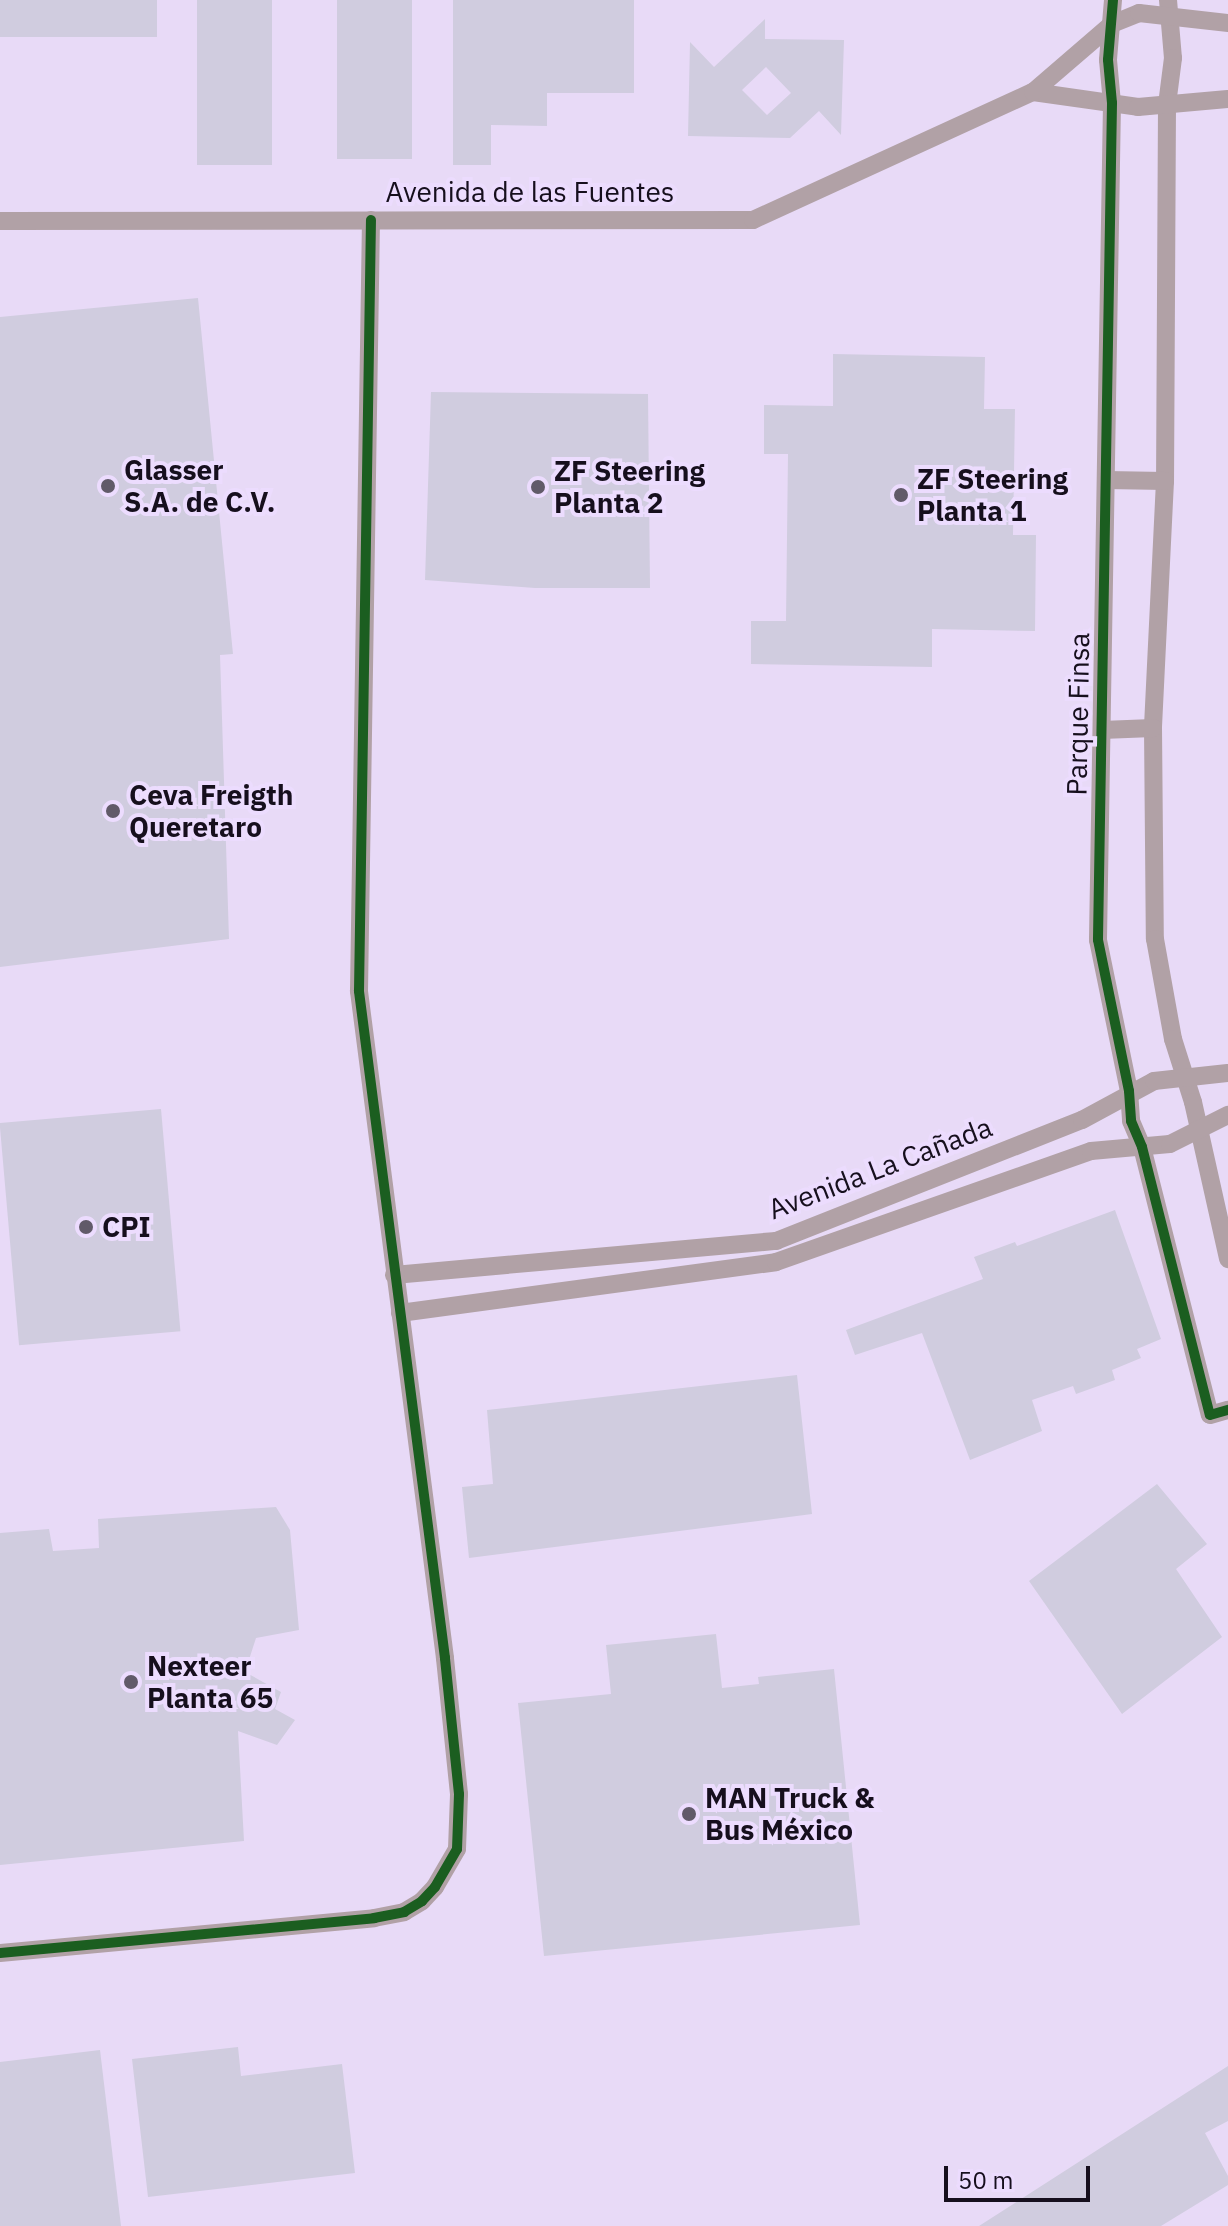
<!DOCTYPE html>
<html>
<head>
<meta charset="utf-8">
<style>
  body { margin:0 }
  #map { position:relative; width:1228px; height:2226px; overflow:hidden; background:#ede4f6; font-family:"IBM Plex Sans",sans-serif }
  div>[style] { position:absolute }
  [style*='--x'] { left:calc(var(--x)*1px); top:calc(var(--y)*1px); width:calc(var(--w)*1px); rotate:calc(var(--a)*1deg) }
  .built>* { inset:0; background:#e8daf7; transform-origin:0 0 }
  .building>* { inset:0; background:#d0ccdf; transform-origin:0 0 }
  .minor>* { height:18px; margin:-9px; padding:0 9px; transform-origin:9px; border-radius:9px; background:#b1a1a6 }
  .cycleway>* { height:10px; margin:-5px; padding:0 5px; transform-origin:5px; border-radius:5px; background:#1b5e20 }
  .dots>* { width:22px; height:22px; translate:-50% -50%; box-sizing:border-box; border:4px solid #ecdcfe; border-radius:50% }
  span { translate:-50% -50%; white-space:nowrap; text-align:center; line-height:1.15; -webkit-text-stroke:8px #ecdcfe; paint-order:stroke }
  .street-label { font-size:28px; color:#160f1d }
  .poi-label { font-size:28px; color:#160f1d; font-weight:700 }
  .left { translate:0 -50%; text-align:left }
  .scale { position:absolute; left:944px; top:2166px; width:146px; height:36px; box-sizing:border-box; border:4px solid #160f1d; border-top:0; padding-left:10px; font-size:24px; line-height:28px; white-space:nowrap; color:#160f1d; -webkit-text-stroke:6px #ecdcfe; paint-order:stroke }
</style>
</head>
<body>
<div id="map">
  <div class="built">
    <i style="left:0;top:0;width:1228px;height:2226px"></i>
  </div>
  <div class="building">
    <i style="left:0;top:0;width:157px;height:37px"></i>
    <i style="left:197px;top:0;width:75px;height:165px"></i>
    <i style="left:337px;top:0;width:75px;height:159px"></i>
    <i style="clip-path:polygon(453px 0,634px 0,634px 93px,547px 93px,547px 126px,491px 125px,491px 165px,453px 165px)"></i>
    <i style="clip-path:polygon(evenodd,765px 19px,765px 39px,844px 40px,841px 135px,819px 111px,790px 138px,688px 136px,690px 42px,714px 67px,765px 19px,766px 67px,791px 93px,767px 115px,742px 90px,766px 67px)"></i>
    <i style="clip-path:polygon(198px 298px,233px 654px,220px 655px,229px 939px,0 967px,0 317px)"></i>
    <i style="clip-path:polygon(833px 354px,985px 357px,984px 409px,1015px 409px,1013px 535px,1036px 535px,1035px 631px,932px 629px,932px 667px,751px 664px,751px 621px,786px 621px,788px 454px,764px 454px,764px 405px,833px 406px)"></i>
    <i style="clip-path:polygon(431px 392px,648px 394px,650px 588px,535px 588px,425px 580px)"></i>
    <i style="left:161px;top:1109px;width:223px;height:162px;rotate:85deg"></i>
    <i style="clip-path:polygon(1115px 1210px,1161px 1339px,1137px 1349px,1141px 1358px,1112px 1370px,1115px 1380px,1076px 1394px,1073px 1386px,1032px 1400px,1042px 1431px,970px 1460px,922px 1333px,855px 1355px,846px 1330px,983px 1279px,974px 1257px,1015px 1242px,1017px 1246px)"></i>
    <i style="clip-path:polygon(797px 1375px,812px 1514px,469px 1558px,462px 1487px,493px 1484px,487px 1410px)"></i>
    <i style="clip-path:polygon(1157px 1484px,1207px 1544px,1176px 1569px,1222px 1637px,1122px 1714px,1029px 1581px)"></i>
    <i style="clip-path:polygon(276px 1507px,290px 1530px,299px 1630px,256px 1638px,245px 1672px,281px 1692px,275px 1709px,295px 1720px,277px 1745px,238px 1731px,244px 1841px,0 1865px,0 1533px,49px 1529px,53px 1551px,99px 1548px,98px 1519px)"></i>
    <i style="clip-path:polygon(716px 1634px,722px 1688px,759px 1684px,758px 1677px,834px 1669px,860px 1925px,544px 1956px,518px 1703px,611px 1694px,606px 1645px)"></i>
    <i style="clip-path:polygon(238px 2047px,241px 2076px,342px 2064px,355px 2173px,148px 2197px,132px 2059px)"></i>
    <i style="clip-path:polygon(100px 2050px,121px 2226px,0 2226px,0 2062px)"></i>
    <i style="clip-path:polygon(1228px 2066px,1228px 2121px,1205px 2133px,1228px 2176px,1228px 2185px,1161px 2226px,979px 2226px)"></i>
  </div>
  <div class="minor">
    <i style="--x:1113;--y:0;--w:60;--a:94.8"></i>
    <i style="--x:1108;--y:60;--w:43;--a:84.7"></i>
    <i style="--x:1112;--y:103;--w:837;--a:90.96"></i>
    <i style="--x:1098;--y:940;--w:154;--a:78.4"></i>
    <i style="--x:1129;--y:1091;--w:30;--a:86"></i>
    <i style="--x:1131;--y:1121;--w:28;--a:67"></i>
    <i style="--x:1142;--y:1147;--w:276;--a:75.8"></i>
    <i style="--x:1210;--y:1415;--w:19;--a:-16"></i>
    <i style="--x:1168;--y:0;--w:58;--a:85.1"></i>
    <i style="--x:1173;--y:58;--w:47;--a:97.3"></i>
    <i style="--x:1167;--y:105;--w:376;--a:90.3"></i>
    <i style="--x:1165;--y:481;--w:247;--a:92.8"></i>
    <i style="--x:1153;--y:728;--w:211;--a:89.5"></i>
    <i style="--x:1155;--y:939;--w:102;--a:79.8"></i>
    <i style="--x:1173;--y:1039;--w:66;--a:72.4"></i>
    <i style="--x:1193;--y:1102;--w:161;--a:77.4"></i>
    <i style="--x:1033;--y:92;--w:106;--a:8.1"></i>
    <i style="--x:1138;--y:107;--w:90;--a:-5.1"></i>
    <i style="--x:0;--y:221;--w:753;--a:-0.08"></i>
    <i style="--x:753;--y:220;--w:308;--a:-24.6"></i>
    <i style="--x:1033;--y:92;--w:104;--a:-40.7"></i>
    <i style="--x:1112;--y:24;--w:29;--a:-22"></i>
    <i style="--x:1139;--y:13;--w:90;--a:6.4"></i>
    <i style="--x:1106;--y:480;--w:59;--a:1"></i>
    <i style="--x:1102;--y:730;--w:51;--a:-2.2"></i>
    <i style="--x:394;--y:1275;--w:384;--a:-5.1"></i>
    <i style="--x:776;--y:1241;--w:329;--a:-21.6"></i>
    <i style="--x:1082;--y:1120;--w:82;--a:-28.4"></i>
    <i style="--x:1154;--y:1081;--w:74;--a:-6.2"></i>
    <i style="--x:400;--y:1313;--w:379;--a:-7.7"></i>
    <i style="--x:776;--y:1262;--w:334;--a:-19.4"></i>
    <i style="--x:1091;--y:1151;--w:79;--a:-5.1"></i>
    <i style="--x:1170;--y:1144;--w:65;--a:-26.6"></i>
    <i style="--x:0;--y:1953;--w:376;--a:-5.3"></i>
    <i style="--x:374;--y:1918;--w:31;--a:-11"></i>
    <i style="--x:404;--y:1912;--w:21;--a:-31"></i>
    <i style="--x:422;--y:1901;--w:19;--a:-47"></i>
    <i style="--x:435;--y:1887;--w:44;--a:-59.9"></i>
    <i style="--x:457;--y:1849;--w:55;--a:-87.9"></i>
    <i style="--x:459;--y:1794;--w:137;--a:-95.9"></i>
    <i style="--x:445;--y:1658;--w:673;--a:-97.35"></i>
    <i style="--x:359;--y:991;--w:771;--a:-89.11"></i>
  </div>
  <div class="cycleway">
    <i style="--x:1113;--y:0;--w:60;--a:94.8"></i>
    <i style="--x:1108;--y:60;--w:43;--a:84.7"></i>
    <i style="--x:1112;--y:103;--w:837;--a:90.96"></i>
    <i style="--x:1098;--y:940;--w:154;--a:78.4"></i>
    <i style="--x:1129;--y:1091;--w:30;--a:86"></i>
    <i style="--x:1131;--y:1121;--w:28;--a:67"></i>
    <i style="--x:1142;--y:1147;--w:276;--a:75.8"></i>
    <i style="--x:1210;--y:1415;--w:19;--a:-16"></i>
    <i style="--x:0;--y:1953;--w:376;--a:-5.3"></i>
    <i style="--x:374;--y:1918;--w:31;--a:-11"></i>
    <i style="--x:404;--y:1912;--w:21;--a:-31"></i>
    <i style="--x:422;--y:1901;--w:19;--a:-47"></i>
    <i style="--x:435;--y:1887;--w:44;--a:-59.9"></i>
    <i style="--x:457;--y:1849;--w:55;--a:-87.9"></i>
    <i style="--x:459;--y:1794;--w:137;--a:-95.9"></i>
    <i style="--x:445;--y:1658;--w:673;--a:-97.35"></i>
    <i style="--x:359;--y:991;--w:771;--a:-89.11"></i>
  </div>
  <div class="dots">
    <i style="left:108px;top:486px;background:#615a69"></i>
    <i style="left:538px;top:487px;background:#615a69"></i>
    <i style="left:901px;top:495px;background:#615a69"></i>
    <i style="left:113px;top:811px;background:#615a69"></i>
    <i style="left:86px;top:1227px;background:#615a69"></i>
    <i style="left:131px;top:1682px;background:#615a69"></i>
    <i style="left:689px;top:1814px;background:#615a69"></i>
  </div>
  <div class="street-label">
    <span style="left:530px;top:192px">Avenida de las Fuentes</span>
    <span style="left:1078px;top:714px;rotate:-89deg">Parque Finsa</span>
    <span style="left:880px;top:1168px;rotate:-21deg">Avenida La Cañada</span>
  </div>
  <div class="poi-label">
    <span class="left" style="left:124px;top:486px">Glasser<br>S.A. de C.V.</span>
    <span class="left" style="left:554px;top:487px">ZF Steering<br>Planta 2</span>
    <span class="left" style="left:917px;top:495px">ZF Steering<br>Planta 1</span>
    <span class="left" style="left:129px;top:811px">Ceva Freigth<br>Queretaro</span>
    <span class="left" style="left:102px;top:1227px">CPI</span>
    <span class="left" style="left:147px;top:1682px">Nexteer<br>Planta 65</span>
    <span class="left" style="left:705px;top:1814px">MAN Truck &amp;<br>Bus México</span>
  </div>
  <div class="scale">50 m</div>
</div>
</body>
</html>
